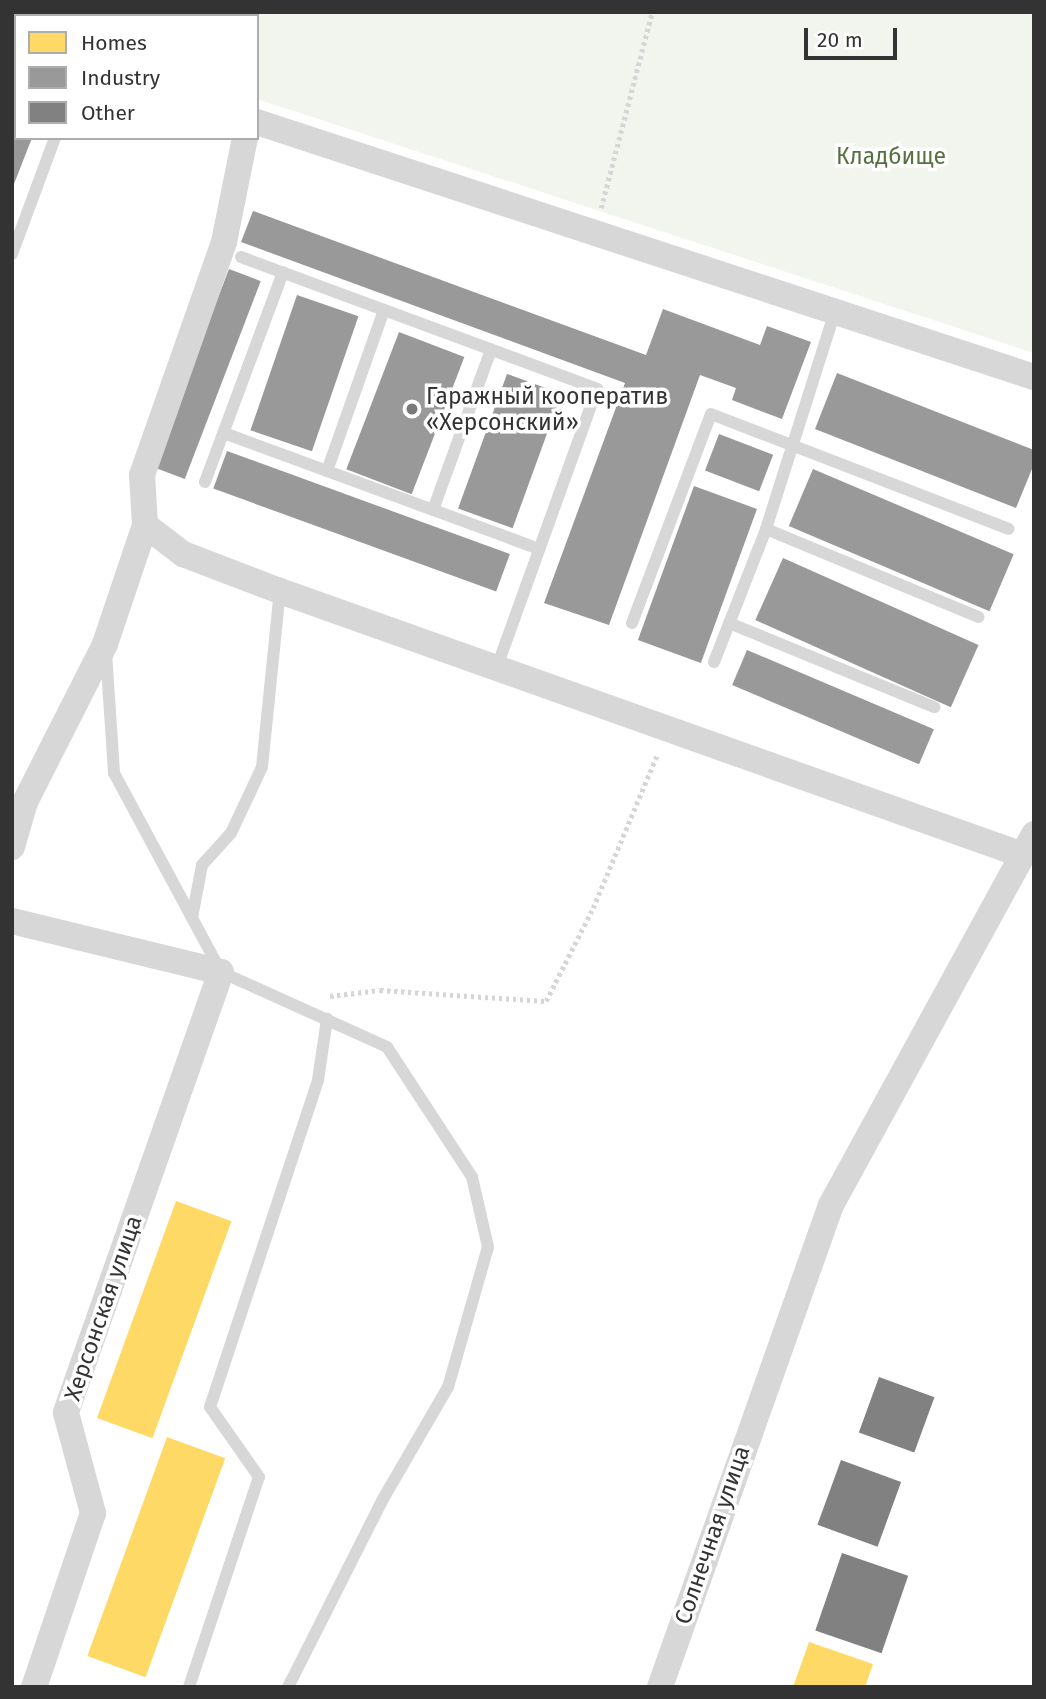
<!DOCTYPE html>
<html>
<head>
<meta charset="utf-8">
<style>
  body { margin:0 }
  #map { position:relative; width:1046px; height:1699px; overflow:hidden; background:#fff; font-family:"Fira Sans",sans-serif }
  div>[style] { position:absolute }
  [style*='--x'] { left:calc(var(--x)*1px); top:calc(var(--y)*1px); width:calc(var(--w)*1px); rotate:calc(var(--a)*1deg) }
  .green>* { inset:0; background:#f1f5ed }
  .homes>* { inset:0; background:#ffd966; transform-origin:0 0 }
  .industry>* { inset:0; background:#999; transform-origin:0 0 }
  .building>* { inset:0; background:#818181; transform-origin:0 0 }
  .path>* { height:4.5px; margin-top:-2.25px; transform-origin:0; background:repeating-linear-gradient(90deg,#d6d6d6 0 3.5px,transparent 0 7px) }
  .lane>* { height:12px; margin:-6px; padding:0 6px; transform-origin:6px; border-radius:6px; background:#d7d7d7 }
  .street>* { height:26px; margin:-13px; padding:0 13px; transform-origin:13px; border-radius:13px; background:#d7d7d7 }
  .dots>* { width:19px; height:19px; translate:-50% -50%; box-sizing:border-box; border:4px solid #fff; border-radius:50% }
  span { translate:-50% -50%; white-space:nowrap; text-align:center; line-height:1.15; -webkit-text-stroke:7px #fff; paint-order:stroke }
  .park-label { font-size:23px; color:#56703f }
  .poi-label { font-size:23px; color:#333 }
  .left { translate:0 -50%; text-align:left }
  .street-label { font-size:23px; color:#333 }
  .frame { position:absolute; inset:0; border:14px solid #333; pointer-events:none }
  .legend { position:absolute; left:14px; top:14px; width:245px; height:126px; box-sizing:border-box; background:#fff; border:2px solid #adadad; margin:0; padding:9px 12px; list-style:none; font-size:21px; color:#333 }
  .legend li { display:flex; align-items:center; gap:14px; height:35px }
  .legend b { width:35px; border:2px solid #adadad }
  .scale { position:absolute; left:804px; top:28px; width:93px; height:32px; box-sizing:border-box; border:4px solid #333; border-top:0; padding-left:9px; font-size:21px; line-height:24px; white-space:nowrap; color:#333; -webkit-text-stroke:5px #fff; paint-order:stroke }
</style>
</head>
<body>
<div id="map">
  <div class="green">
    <i style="clip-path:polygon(12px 12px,1034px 12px,1034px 353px,257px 99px,257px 16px,16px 16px,16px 21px)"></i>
  </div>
  <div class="homes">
    <i style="left:176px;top:1201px;width:59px;height:231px;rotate:20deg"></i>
    <i style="left:167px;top:1437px;width:62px;height:233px;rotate:20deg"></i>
    <i style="clip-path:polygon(809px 1642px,873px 1664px,865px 1687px,793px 1687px)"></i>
  </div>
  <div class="industry">
    <i style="clip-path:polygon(12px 121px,16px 138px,32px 138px,12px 189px)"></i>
    <i style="clip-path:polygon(253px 211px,646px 355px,663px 309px,760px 345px,767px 326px,811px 342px,782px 419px,732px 400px,736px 388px,700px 375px,609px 625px,544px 603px,625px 383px,241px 242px)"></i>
    <i style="left:229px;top:269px;width:34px;height:212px;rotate:21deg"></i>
    <i style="left:297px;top:295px;width:65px;height:143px;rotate:19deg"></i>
    <i style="left:399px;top:332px;width:70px;height:147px;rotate:21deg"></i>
    <i style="clip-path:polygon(837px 373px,1034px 450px,1034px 464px,1016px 508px,815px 429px)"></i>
    <i style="left:507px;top:374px;width:58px;height:143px;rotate:20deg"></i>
    <i style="left:719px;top:434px;width:58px;height:39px;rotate:21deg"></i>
    <i style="left:227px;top:451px;width:301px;height:40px;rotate:20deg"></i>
    <i style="left:813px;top:469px;width:218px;height:62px;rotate:23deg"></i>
    <i style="left:694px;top:486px;width:67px;height:164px;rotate:20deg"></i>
    <i style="left:783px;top:558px;width:214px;height:68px;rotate:24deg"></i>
    <i style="left:747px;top:650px;width:203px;height:38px;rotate:23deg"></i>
  </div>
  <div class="building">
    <i style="left:879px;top:1377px;width:59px;height:59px;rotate:20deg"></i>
    <i style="left:841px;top:1460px;width:64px;height:69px;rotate:20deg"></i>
    <i style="left:842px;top:1553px;width:70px;height:82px;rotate:19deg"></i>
  </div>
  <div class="path">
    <i style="--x:601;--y:208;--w:203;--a:-75.4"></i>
    <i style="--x:330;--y:996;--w:50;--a:-6.8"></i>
    <i style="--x:380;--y:990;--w:166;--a:3.8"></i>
    <i style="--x:546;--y:1001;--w:104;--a:-63.2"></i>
    <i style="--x:593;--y:908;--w:166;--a:-67.3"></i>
  </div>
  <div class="lane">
    <i style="--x:12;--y:254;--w:124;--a:-69.7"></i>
    <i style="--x:241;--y:257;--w:380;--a:20.3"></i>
    <i style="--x:597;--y:389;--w:299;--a:109.8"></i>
    <i style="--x:224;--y:433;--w:336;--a:20.2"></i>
    <i style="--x:327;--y:471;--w:171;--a:-70.5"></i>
    <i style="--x:205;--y:482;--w:224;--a:-69.6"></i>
    <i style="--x:433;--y:510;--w:170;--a:-70.1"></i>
    <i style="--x:766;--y:529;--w:230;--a:22.5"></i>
    <i style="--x:632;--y:623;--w:223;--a:-69.3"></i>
    <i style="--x:711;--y:414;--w:319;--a:21.1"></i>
    <i style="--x:729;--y:623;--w:222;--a:22.3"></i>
    <i style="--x:106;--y:652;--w:121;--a:86.2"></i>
    <i style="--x:114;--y:773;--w:226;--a:61.7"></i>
    <i style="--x:221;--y:972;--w:182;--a:24.3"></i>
    <i style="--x:387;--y:1047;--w:155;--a:56.8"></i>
    <i style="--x:472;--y:1177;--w:72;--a:77.1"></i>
    <i style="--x:488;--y:1247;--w:146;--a:105.9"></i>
    <i style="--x:448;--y:1387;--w:129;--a:120.1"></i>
    <i style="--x:383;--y:1499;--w:211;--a:116.8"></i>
    <i style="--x:714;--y:662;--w:143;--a:-68.6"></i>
    <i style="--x:766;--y:529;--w:228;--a:-72.4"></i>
    <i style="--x:192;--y:918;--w:54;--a:-79.3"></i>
    <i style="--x:202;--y:865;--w:43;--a:-47.8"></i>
    <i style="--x:231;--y:833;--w:73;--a:-64.8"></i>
    <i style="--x:262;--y:767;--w:177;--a:-84.2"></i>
    <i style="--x:189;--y:1687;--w:221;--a:-71.6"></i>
    <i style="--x:259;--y:1477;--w:85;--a:-125"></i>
    <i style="--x:210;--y:1407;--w:344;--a:-71.7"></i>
    <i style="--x:318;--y:1080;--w:62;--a:-81.6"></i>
  </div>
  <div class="street">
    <i style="--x:12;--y:40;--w:4;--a:27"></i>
    <i style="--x:257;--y:122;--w:818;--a:18.17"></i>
    <i style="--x:145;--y:525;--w:48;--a:37.3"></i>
    <i style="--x:183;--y:554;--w:104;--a:20.9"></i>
    <i style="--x:280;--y:591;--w:785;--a:19.57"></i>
    <i style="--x:12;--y:847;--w:47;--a:-73.9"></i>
    <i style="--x:25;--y:802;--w:177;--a:-63.1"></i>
    <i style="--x:105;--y:644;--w:126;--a:-71.4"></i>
    <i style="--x:145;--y:525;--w:50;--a:-93.4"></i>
    <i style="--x:142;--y:475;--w:247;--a:-70.6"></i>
    <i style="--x:224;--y:242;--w:106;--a:-78.6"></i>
    <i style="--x:12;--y:921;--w:215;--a:13.7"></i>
    <i style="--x:221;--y:972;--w:467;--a:109.4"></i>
    <i style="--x:66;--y:1413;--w:104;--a:74.9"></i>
    <i style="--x:93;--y:1513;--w:184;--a:108.7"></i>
    <i style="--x:660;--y:1687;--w:511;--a:-70.47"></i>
    <i style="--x:831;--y:1205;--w:423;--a:-61.3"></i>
  </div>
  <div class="dots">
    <i style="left:412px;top:409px;background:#7a7a7a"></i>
  </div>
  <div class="park-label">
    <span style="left:891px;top:156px">Кладбище</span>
  </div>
  <div class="poi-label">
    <span class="left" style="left:426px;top:409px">Гаражный кооператив<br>«Херсонский»</span>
  </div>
  <div class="street-label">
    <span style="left:103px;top:1308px;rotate:-71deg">Херсонская улица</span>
    <span style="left:712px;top:1535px;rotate:-71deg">Солнечная улица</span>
  </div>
  <div class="frame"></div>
  <ul class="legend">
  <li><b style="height:19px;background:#ffd966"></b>Homes</li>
  <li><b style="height:19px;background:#999"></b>Industry</li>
  <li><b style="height:19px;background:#818181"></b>Other</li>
  </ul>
  <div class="scale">20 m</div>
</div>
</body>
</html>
